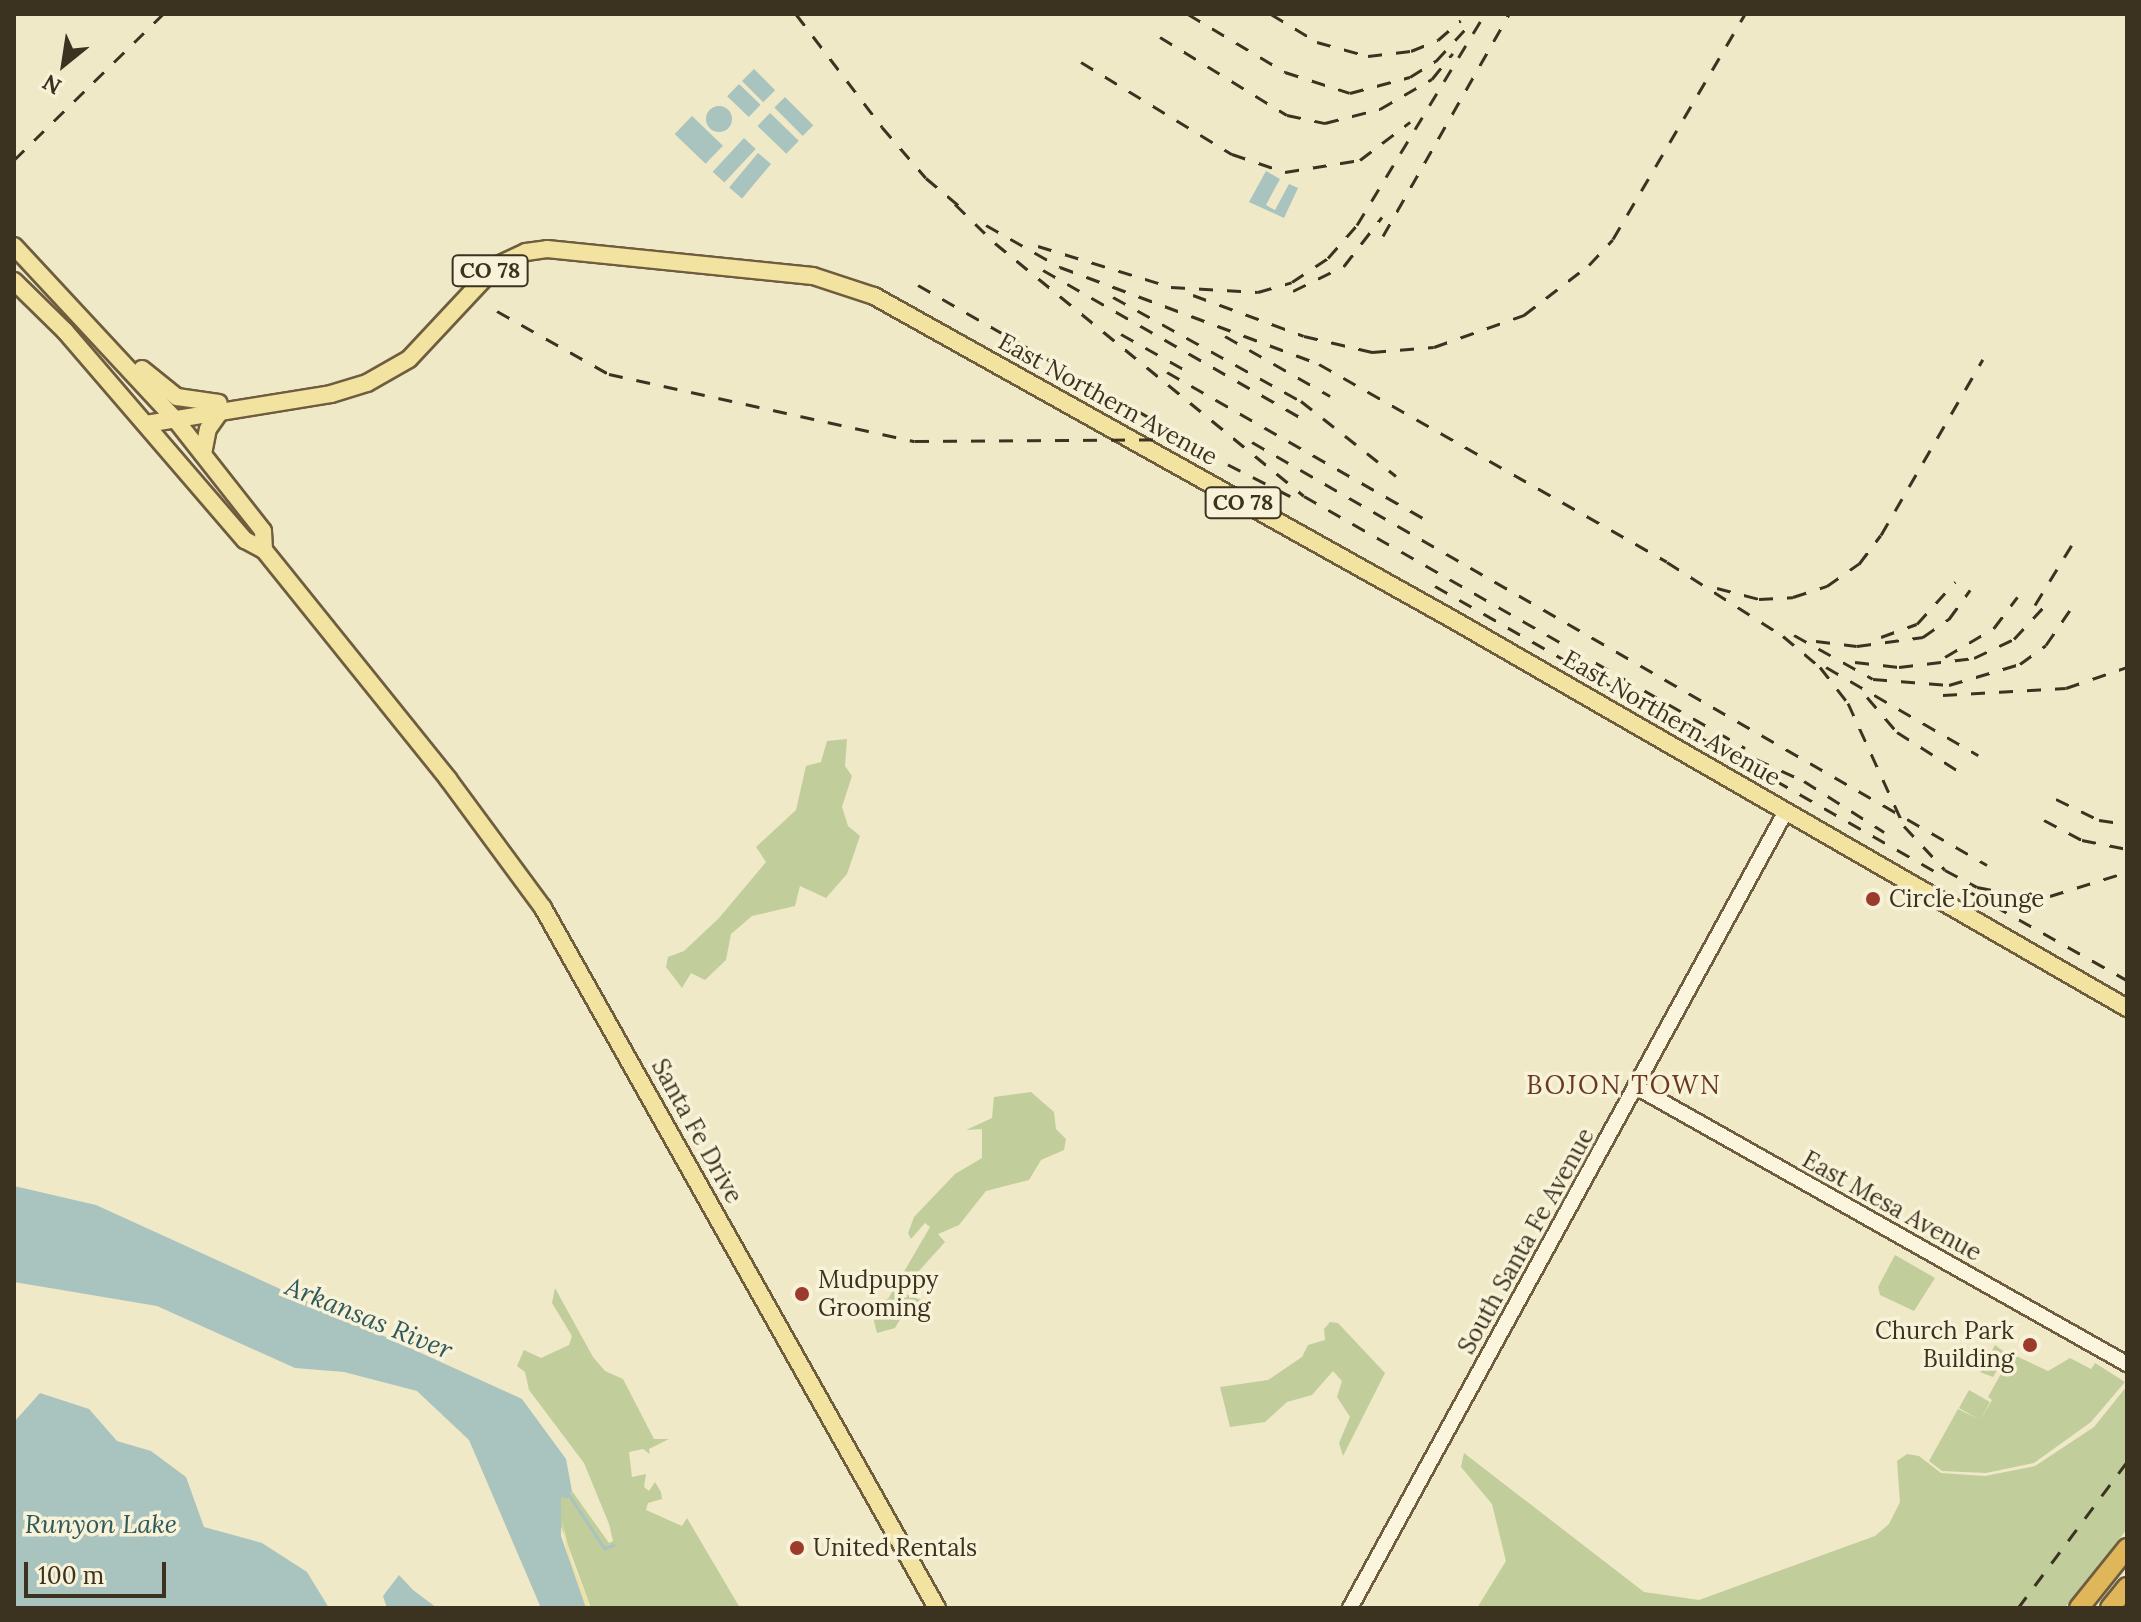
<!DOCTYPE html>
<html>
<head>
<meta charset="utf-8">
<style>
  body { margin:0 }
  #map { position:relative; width:2141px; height:1622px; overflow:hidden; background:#efe9c8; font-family:Lora,serif }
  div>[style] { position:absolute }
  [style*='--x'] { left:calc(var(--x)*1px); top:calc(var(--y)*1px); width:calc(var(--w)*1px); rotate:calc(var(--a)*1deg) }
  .green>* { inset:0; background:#c1ce9b }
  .sand>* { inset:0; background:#ebe2a5 }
  .water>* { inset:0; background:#a9c3bf; transform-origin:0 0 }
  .round { border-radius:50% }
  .stream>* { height:3px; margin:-1.5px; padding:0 1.5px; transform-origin:1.5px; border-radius:1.5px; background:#a9c3bf }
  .roads { filter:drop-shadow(2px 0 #6e5d3f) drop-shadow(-2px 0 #6e5d3f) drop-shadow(0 2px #6e5d3f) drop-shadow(0 -2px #6e5d3f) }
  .secondary>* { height:14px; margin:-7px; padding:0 7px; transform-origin:7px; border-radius:7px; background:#faf5dc }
  .primary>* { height:16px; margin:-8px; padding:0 8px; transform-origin:8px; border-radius:8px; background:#f2e4a0 }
  .highway>* { height:18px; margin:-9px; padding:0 9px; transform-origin:9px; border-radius:9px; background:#dfb659 }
  .rail>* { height:3px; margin-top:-1.5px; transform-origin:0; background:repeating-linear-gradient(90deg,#3c3220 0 14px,transparent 0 28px) }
  .dots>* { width:22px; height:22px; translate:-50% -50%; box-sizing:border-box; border:4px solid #f7f2d8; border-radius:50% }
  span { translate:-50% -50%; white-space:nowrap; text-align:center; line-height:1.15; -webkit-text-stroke:7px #f7f2d8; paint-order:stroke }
  .shield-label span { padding:2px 6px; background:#f7f2d8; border:2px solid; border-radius:6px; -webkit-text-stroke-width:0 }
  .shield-label { font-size:22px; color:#3c3220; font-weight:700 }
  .street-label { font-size:24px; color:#3c3220 }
  .poi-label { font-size:24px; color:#3c3220 }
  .left { translate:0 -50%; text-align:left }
  .right { translate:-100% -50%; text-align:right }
  .neighbourhood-label { font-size:26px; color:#6a391f; letter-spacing:2px }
  .water-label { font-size:26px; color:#2f595c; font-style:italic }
  .frame { position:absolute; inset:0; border:16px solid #3c3220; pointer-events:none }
  .north { position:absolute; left:24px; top:24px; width:80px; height:80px; -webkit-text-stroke:6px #f7f2d8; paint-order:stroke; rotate:210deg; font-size:22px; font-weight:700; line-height:32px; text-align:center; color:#3c3220 }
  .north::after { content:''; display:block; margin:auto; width:28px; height:36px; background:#3c3220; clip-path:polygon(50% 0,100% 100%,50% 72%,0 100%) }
  .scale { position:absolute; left:24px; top:1562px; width:142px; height:36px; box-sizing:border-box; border:4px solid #3c3220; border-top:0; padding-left:10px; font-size:24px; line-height:28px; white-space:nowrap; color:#3c3220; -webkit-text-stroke:6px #f7f2d8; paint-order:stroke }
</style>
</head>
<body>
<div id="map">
  <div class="green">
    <i style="clip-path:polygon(847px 739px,845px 766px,852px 776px,842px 807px,848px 826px,860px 836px,847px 874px,826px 898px,800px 886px,795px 906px,752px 916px,731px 934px,726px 960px,705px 980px,691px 973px,682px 988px,666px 967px,668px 957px,684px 951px,719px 918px,766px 862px,756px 847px,796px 810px,806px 766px,821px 762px,827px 741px)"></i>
    <i style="clip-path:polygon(1031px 1092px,1054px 1112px,1056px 1129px,1066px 1139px,1064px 1150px,1041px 1160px,1029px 1180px,986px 1191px,959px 1225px,938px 1234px,945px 1242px,900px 1292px,924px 1301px,905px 1311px,895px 1328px,877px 1333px,873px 1317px,880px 1301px,888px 1299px,930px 1227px,925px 1223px,911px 1239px,908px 1233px,914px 1217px,955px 1174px,982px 1158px,982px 1129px,966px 1130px,992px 1118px,994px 1097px)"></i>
    <i style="clip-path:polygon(1895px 1255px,1935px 1278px,1914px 1311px,1880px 1295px,1878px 1287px)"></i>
    <i style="clip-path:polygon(555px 1288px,593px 1357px,605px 1371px,623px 1379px,654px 1439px,669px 1439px,649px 1449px,650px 1454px,643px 1449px,629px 1452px,632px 1477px,646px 1474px,644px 1487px,649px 1491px,655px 1482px,661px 1492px,662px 1499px,648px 1503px,646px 1510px,682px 1526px,687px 1518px,740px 1608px,591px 1608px,559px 1521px,561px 1496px,568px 1499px,572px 1491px,609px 1543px,613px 1541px,609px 1524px,584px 1463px,529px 1390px,525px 1372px,517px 1366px,524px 1350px,541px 1358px,569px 1345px,572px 1336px,552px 1303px)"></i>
    <i style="clip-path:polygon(1330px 1322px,1338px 1323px,1385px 1373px,1343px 1456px,1339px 1443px,1350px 1417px,1337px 1397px,1342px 1381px,1333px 1371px,1312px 1395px,1287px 1402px,1265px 1422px,1230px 1427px,1220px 1387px,1268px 1380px,1302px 1357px,1308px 1345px,1325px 1340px,1324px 1329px)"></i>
    <i style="clip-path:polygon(1995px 1345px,2007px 1354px,1993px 1377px,1980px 1372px)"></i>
    <i style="clip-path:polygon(2012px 1354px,2048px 1371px,2070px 1358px,2091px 1369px,2095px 1363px,2125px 1382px,2091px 1422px,2034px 1463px,1986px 1473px,1942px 1471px,1929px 1461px,1958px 1409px,1978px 1419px,1959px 1408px,1969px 1390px,1990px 1402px,1980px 1421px,1992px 1400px,1988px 1397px)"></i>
    <i style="clip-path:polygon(2127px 1386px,2127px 1529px,2065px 1608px,1477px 1608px,1506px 1561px,1492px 1504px,1461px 1467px,1464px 1453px,1644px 1592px,1699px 1600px,1875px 1536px,1889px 1524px,1900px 1502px,1897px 1461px,1907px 1454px,1919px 1456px,1941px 1473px,1985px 1476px,2035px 1466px,2094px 1427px)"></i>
  </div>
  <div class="sand">
    <i style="clip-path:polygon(562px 1520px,572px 1562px,591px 1608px,586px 1608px,569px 1568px)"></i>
  </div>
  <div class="water">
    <i style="left:754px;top:69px;width:30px;height:17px;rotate:45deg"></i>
    <i style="left:739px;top:84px;width:30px;height:17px;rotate:44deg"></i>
    <i style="left:785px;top:97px;width:40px;height:15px;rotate:45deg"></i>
    <i class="round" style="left:706px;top:106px;width:26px;height:26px"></i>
    <i style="left:770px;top:113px;width:40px;height:18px;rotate:44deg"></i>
    <i style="left:692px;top:116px;width:43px;height:25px;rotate:44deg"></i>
    <i style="left:744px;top:138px;width:16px;height:46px;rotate:43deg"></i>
    <i style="left:758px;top:153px;width:17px;height:45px;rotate:40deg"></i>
    <i style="clip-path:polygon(1266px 171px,1280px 179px,1266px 205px,1271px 208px,1275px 210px,1289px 184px,1298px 188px,1284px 218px,1249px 202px)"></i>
    <i style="clip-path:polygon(14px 1186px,96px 1205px,522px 1399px,566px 1459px,572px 1491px,568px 1499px,561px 1497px,561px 1536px,586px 1608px,541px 1608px,469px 1440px,417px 1391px,344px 1372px,295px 1368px,157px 1306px,14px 1282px)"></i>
    <i style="clip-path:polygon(40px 1393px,89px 1409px,117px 1441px,151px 1451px,186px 1477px,204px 1527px,262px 1543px,307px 1572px,329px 1608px,14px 1608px,14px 1422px)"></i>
    <i style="clip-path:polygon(399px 1575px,413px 1590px,437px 1608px,387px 1608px,383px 1596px)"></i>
  </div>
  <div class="stream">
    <i style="--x:569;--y:1495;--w:64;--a:56.6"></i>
    <i style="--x:604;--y:1548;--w:10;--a:-17"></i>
  </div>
  <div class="roads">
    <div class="secondary">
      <i style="--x:1636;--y:1087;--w:564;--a:29.43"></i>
      <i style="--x:1350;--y:1608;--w:908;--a:-61.32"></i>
    </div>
    <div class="primary">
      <i style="--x:14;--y:246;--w:236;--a:47.1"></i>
      <i style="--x:175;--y:419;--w:142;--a:51.8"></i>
      <i style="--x:263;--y:531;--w:19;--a:87"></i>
      <i style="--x:14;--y:281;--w:71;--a:44.4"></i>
      <i style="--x:65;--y:331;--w:276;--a:49.3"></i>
      <i style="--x:245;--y:540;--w:21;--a:28"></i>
      <i style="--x:264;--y:550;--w:294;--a:51.2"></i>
      <i style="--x:448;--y:779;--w:160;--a:53.6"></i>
      <i style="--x:543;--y:908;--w:803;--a:60.63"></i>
      <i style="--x:142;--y:369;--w:45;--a:38.7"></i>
      <i style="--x:177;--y:397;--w:42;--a:8.1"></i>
      <i style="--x:146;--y:424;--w:187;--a:-9.2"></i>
      <i style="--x:331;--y:394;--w:38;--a:-17"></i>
      <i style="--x:367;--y:383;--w:48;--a:-29.7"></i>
      <i style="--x:409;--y:359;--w:127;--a:-46.9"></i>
      <i style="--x:496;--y:266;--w:33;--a:-25"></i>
      <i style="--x:526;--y:252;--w:21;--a:-8"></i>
      <i style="--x:547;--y:249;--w:267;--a:5.8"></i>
      <i style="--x:813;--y:276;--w:64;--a:18.2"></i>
      <i style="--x:874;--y:296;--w:662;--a:29.2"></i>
      <i style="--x:1452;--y:619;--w:779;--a:29.95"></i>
      <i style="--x:203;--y:454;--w:25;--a:-79"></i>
      <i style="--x:208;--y:429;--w:21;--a:-55"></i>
    </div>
    <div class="highway">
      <i style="--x:2079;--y:1608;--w:77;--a:-51.3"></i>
      <i style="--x:2110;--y:1608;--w:27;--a:-51"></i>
    </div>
  </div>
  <div class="rail">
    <i style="--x:796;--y:14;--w:142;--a:52.7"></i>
    <i style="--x:882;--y:127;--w:67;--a:49.2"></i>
    <i style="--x:926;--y:178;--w:48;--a:40"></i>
    <i style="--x:1188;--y:14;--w:113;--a:30.9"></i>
    <i style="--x:1285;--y:72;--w:68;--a:17.9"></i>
    <i style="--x:1350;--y:93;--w:62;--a:-14.9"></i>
    <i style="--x:1410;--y:77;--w:31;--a:-32"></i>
    <i style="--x:1436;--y:61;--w:50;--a:-47.4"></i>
    <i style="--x:1271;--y:14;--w:54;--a:31.3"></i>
    <i style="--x:1317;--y:42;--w:53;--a:15.4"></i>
    <i style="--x:1368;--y:56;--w:43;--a:-6.6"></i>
    <i style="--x:1411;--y:51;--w:29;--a:-22"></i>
    <i style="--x:1438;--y:40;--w:30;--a:-41"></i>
    <i style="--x:1160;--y:37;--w:149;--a:31.6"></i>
    <i style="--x:1287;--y:115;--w:39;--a:12"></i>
    <i style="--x:1325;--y:123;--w:57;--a:-14.3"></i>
    <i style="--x:1380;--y:109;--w:60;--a:-30"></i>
    <i style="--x:1432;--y:79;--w:33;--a:-51"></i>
    <i style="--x:1081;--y:62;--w:177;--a:31.4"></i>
    <i style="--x:1232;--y:154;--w:56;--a:18.8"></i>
    <i style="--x:1285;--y:172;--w:76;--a:-9.1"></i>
    <i style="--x:1360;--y:160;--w:63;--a:-37.2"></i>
    <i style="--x:14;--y:160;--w:209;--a:-44.4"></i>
    <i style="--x:955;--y:204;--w:56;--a:44.3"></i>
    <i style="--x:995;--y:243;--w:399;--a:39.3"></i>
    <i style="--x:1304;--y:496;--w:508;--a:29.74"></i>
    <i style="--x:986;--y:225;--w:85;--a:29.6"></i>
    <i style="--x:1060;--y:267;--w:277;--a:20.5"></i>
    <i style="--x:1319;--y:364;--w:400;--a:29.6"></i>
    <i style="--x:1667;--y:562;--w:138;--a:32.5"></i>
    <i style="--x:1783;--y:636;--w:48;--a:40"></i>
    <i style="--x:1820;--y:667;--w:46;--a:52.1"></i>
    <i style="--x:1848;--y:703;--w:135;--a:65.5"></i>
    <i style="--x:1904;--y:826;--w:60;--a:47"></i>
    <i style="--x:1945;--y:870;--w:36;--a:28"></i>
    <i style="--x:1977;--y:887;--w:47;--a:11.1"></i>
    <i style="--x:2023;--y:896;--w:27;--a:0"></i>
    <i style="--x:2050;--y:896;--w:81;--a:-17.3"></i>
    <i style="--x:1383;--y:236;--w:255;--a:-60.4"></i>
    <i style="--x:1038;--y:246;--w:139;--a:17.1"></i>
    <i style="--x:1171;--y:287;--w:87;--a:3.3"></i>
    <i style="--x:1258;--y:292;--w:35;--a:-16"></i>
    <i style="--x:1292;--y:282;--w:43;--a:-33.7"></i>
    <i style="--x:1328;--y:258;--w:44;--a:-48.7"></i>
    <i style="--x:1357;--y:225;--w:247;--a:-58.8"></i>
    <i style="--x:1043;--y:270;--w:304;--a:29.8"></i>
    <i style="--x:918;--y:285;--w:305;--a:29.8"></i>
    <i style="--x:1293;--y:291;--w:57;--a:-26.1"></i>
    <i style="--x:1344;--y:266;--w:62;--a:-52.2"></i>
    <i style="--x:1193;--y:295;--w:118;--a:20.3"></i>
    <i style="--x:1304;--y:336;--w:70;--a:13.2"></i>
    <i style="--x:1372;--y:352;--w:62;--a:-4.6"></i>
    <i style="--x:1434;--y:347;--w:96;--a:-19.6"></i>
    <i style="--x:1524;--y:315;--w:82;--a:-37.6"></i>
    <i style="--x:1589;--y:265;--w:35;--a:-47"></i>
    <i style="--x:1613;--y:239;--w:261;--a:-59.6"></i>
    <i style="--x:1113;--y:297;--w:215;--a:29"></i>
    <i style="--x:1301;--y:401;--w:121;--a:38.3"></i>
    <i style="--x:497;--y:311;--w:129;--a:29.4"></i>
    <i style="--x:609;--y:374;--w:313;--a:12.4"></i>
    <i style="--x:915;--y:441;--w:263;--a:-0.4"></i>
    <i style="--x:1178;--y:439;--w:132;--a:27"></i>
    <i style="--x:1121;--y:334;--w:76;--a:29.3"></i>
    <i style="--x:1225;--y:336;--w:121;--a:29.7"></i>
    <i style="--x:1167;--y:372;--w:303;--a:29.7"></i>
    <i style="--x:1252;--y:442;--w:848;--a:29.92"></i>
    <i style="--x:1435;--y:586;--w:577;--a:29.72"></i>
    <i style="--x:1717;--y:588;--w:43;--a:14.7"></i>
    <i style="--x:1759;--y:599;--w:34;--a:-3"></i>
    <i style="--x:1793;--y:597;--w:36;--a:-18"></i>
    <i style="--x:1827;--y:586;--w:39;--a:-35"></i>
    <i style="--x:1859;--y:564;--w:36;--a:-53"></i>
    <i style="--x:1881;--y:535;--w:203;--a:-59.9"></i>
    <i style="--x:2035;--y:605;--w:79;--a:-58.5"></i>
    <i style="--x:1794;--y:635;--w:90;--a:29.1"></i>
    <i style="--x:1873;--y:679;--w:76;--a:4.5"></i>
    <i style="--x:1949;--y:685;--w:74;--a:-16.5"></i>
    <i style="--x:2020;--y:664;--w:32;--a:-36"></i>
    <i style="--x:2046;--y:645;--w:42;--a:-55.6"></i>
    <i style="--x:1881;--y:637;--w:38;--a:-20"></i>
    <i style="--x:1917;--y:624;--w:57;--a:-47.9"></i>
    <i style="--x:1816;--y:641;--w:41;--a:7"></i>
    <i style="--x:1857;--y:646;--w:67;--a:-7.8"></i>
    <i style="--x:1923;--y:637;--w:32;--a:-35"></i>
    <i style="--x:1949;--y:619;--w:36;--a:-54"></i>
    <i style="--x:1945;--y:657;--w:57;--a:-30.6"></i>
    <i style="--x:1994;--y:628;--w:39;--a:-53"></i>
    <i style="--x:1855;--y:662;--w:44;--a:6.5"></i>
    <i style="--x:1899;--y:667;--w:76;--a:-6.8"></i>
    <i style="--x:1974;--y:658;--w:44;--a:-25.4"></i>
    <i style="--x:2014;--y:639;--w:54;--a:-47.2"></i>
    <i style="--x:1826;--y:667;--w:176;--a:30.1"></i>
    <i style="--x:1943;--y:695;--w:123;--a:-3.3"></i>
    <i style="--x:2066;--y:688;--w:65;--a:-19"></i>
    <i style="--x:1867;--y:697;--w:46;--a:49.4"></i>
    <i style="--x:1897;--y:732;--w:82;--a:32.5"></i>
    <i style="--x:1756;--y:759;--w:53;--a:24.6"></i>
    <i style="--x:1804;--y:781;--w:95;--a:32.5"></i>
    <i style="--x:2056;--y:799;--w:48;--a:26"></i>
    <i style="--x:2099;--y:820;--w:28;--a:8"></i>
    <i style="--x:2044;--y:820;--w:43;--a:27.8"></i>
    <i style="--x:2082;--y:840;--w:46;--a:11.3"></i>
    <i style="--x:1970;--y:892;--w:180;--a:29.3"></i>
    <i style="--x:2018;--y:1608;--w:182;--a:-53.3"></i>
  </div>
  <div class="dots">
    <i style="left:1873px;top:899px;background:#9c3a2b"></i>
    <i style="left:802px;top:1294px;background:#9c3a2b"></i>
    <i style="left:2030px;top:1345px;background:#9c3a2b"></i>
    <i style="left:797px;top:1548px;background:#9c3a2b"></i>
  </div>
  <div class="shield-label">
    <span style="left:490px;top:271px">CO 78</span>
    <span style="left:1243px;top:503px">CO 78</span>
  </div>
  <div class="street-label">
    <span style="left:1108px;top:399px;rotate:29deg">East Northern Avenue</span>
    <span style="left:1672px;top:718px;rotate:30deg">East Northern Avenue</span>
    <span style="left:697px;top:1131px;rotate:61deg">Santa Fe Drive</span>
    <span style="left:1892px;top:1206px;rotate:29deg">East Mesa Avenue</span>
    <span style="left:1526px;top:1241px;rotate:-61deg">South Santa Fe Avenue</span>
  </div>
  <div class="poi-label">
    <span class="left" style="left:1889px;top:899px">Circle Lounge</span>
    <span class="left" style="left:818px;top:1294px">Mudpuppy<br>Grooming</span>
    <span class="right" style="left:2014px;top:1345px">Church Park<br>Building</span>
    <span class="left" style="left:813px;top:1548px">United Rentals</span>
  </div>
  <div class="neighbourhood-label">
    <span style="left:1624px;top:1085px">BOJON TOWN</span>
  </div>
  <div class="water-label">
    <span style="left:369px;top:1318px;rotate:22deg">Arkansas River</span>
    <span style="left:101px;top:1524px">Runyon Lake</span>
  </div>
  <div class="frame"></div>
  <div class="north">N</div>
  <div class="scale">100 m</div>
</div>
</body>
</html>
